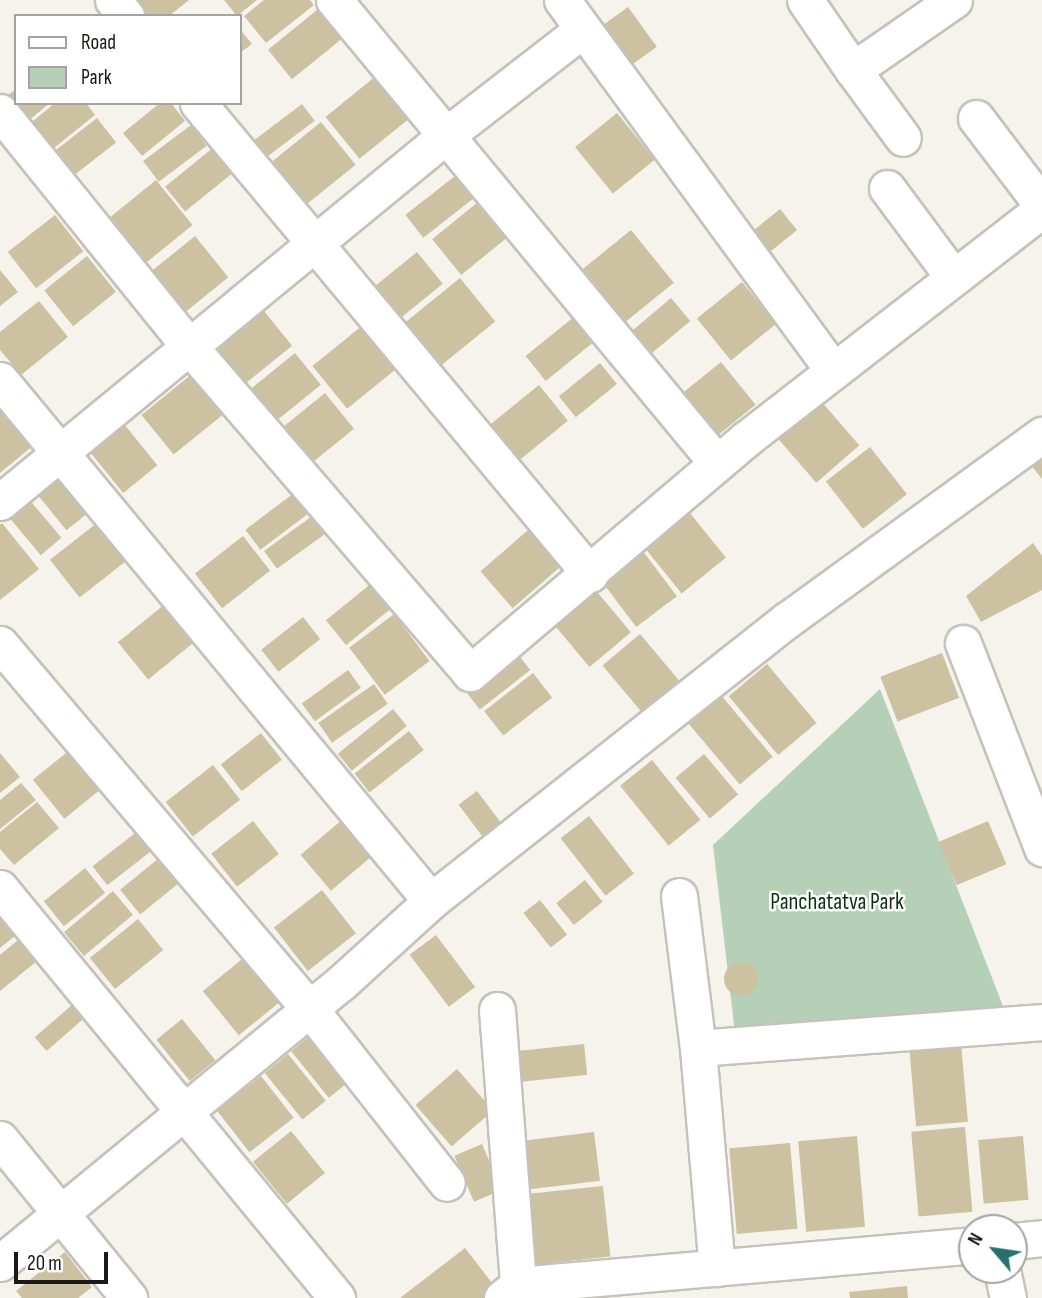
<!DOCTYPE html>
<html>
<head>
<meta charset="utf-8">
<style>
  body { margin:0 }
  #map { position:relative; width:1042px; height:1298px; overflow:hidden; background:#f5f3ec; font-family:"Sofia Sans Condensed",sans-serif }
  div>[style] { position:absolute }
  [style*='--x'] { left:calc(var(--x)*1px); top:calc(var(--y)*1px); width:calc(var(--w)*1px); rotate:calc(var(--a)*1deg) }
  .green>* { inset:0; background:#b6d0b7 }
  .building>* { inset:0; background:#ccc1a1; transform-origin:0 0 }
  .round { border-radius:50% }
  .roads { filter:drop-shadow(2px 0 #c4c2bb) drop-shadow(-2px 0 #c4c2bb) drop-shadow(0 2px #c4c2bb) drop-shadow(0 -2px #c4c2bb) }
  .minor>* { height:35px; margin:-17.5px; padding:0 17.5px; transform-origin:17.5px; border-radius:17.5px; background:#fff }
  span { translate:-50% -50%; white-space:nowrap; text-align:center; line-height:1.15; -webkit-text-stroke:5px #fff; paint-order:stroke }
  .park-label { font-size:23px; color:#0a3411 }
  .legend { position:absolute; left:14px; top:14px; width:228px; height:91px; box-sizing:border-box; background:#fff; border:2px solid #a3a3a2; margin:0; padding:9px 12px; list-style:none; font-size:21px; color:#1a1917 }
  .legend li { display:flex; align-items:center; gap:14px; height:35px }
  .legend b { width:35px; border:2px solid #a3a3a2 }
  .north { position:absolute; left:958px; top:1214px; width:70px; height:70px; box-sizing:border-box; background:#fff; border:2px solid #a3a3a2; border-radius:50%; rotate:299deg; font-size:19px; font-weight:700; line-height:28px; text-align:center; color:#1a1917 }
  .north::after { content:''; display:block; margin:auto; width:24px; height:32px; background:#26716e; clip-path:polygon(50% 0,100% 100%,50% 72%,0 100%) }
  .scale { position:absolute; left:14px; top:1252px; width:94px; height:32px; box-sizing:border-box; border:4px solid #1a1917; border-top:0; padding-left:9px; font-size:21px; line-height:24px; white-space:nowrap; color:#1a1917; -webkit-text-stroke:5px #fff; paint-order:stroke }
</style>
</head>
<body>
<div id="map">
  <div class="green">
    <i style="clip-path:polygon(880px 689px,1003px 1006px,735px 1033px,713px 845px)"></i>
  </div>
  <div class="building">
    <i style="clip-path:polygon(128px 0,189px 0,169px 16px,141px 16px)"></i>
    <i style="clip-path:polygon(224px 0,257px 0,237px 16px)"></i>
    <i style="clip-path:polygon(264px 0,310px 0,314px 5px,266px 43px,244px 16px)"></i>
    <i style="left:628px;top:7px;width:49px;height:32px;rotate:54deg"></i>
    <i style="left:317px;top:10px;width:38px;height:63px;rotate:51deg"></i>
    <i style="clip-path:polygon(240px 29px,252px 44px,240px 53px)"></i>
    <i style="left:376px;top:76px;width:54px;height:65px;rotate:51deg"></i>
    <i style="clip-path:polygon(16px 89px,16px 103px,50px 103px,23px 125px,2px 100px)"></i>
    <i style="clip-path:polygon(55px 103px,86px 103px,95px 115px,49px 152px,27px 126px)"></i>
    <i style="clip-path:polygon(160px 103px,171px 103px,185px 121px,142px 156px,123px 133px)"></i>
    <i style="left:302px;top:104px;width:21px;height:65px;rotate:53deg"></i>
    <i style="left:617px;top:113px;width:60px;height:54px;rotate:51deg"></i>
    <i style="left:97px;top:118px;width:31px;height:60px;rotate:52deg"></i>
    <i style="left:321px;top:122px;width:55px;height:70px;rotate:51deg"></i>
    <i style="left:191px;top:125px;width:26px;height:60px;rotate:53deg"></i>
    <i style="left:214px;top:147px;width:32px;height:63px;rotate:51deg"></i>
    <i style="left:459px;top:173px;width:29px;height:68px;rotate:52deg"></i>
    <i style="left:156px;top:180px;width:58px;height:65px;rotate:51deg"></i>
    <i style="left:478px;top:202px;width:46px;height:59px;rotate:51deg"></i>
    <i style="left:780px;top:209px;width:27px;height:44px;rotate:51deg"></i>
    <i style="left:55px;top:215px;width:46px;height:60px;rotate:52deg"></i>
    <i style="left:631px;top:230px;width:68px;height:62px;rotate:51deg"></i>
    <i style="left:195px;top:236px;width:53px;height:60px;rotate:51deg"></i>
    <i style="left:417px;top:252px;width:41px;height:59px;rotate:51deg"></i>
    <i style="left:87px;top:256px;width:46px;height:55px;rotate:51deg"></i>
    <i style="clip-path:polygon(0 270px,18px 292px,0 306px)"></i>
    <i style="left:460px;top:278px;width:56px;height:71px;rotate:51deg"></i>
    <i style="left:742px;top:282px;width:54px;height:58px;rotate:51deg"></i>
    <i style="left:671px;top:298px;width:30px;height:50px;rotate:50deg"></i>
    <i style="clip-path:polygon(39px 301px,68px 337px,21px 375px,0 350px,0 332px)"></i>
    <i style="left:260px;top:306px;width:51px;height:65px;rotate:51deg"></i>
    <i style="left:580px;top:312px;width:32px;height:70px;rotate:51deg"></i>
    <i style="left:363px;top:325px;width:55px;height:65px;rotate:51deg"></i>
    <i style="left:295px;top:353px;width:41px;height:63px;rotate:51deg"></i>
    <i style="left:721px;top:362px;width:55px;height:49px;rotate:51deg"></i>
    <i style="left:600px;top:363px;width:27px;height:53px;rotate:51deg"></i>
    <i style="left:192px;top:374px;width:51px;height:65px;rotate:51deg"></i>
    <i style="left:539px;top:385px;width:46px;height:63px;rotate:51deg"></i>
    <i style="left:325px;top:393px;width:46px;height:58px;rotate:51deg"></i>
    <i style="clip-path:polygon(0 400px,35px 444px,0 473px)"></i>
    <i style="left:820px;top:400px;width:60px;height:57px;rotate:49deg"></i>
    <i style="left:124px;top:424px;width:53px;height:44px;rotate:51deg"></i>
    <i style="left:870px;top:447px;width:60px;height:56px;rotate:52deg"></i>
    <i style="clip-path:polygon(1042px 456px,1042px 479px,1031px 465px)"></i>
    <i style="left:58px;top:469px;width:53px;height:32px;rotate:51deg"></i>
    <i style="left:298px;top:490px;width:25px;height:66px;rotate:53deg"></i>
    <i style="left:28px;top:498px;width:52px;height:27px;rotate:50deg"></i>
    <i style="left:685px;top:507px;width:65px;height:57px;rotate:51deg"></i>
    <i style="left:315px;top:514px;width:22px;height:63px;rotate:54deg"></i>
    <i style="left:102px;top:519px;width:48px;height:66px;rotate:52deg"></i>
    <i style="clip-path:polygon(2px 523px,39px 569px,0 600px,0 525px)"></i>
    <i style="left:528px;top:530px;width:49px;height:63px;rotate:49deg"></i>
    <i style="left:243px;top:536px;width:44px;height:61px;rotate:52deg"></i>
    <i style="left:636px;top:542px;width:68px;height:51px;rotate:53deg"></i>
    <i style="clip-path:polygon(1033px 543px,1042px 556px,1042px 590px,981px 622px,966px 596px)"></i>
    <i style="left:378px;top:578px;width:32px;height:67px;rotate:51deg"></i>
    <i style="left:593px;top:587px;width:59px;height:54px;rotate:50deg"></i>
    <i style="left:170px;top:600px;width:48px;height:67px;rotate:51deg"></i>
    <i style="left:394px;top:614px;width:59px;height:56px;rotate:53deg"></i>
    <i style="left:303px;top:617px;width:28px;height:53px;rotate:52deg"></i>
    <i style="left:640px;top:634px;width:68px;height:49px;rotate:50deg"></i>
    <i style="left:513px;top:648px;width:28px;height:64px;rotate:52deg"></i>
    <i style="left:942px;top:653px;width:48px;height:66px;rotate:69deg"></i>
    <i style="left:767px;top:664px;width:77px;height:50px;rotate:50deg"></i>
    <i style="left:348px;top:670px;width:22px;height:57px;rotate:54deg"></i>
    <i style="left:533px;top:673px;width:31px;height:62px;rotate:52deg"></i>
    <i style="left:374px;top:684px;width:24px;height:68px;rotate:55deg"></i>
    <i style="left:720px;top:694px;width:82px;height:43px;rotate:50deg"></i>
    <i style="left:393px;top:709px;width:22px;height:71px;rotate:51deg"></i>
    <i style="left:409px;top:731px;width:24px;height:69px;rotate:52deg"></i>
    <i style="left:261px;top:733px;width:34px;height:51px;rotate:52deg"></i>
    <i style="left:71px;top:749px;width:50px;height:49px;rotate:51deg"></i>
    <i style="clip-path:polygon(0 753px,20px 777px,0 793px)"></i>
    <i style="left:704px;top:754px;width:53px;height:37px;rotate:50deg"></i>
    <i style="left:652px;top:760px;width:77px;height:41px;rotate:51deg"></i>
    <i style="left:213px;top:765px;width:44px;height:60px;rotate:52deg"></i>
    <i style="clip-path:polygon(21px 783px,36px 800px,0 829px,0 800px)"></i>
    <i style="left:477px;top:791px;width:48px;height:23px;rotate:53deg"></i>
    <i style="clip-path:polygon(37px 802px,59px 828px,14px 865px,0 849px,0 832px)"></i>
    <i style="left:589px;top:816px;width:73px;height:36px;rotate:52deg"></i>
    <i style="left:342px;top:820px;width:47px;height:54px;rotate:50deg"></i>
    <i style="left:253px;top:821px;width:42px;height:53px;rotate:52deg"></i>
    <i style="left:988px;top:821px;width:47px;height:54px;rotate:67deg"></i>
    <i style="left:139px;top:830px;width:24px;height:59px;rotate:52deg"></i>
    <i style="left:169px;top:850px;width:32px;height:63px;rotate:51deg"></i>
    <i style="left:85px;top:868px;width:32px;height:53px;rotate:51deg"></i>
    <i style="left:585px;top:880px;width:28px;height:37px;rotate:51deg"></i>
    <i style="left:322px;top:890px;width:55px;height:61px;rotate:52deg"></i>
    <i style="left:113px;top:891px;width:31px;height:64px;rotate:50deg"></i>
    <i style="left:540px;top:900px;width:44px;height:21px;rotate:52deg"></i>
    <i style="clip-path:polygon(0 915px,26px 927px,0 948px)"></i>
    <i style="left:138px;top:919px;width:40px;height:62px;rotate:51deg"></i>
    <i style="clip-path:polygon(24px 935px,42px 957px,0 991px,0 955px)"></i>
    <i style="left:436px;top:935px;width:65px;height:33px;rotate:53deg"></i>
    <i style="left:251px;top:952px;width:57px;height:62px;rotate:51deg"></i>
    <i class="round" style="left:724px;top:962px;width:34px;height:34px"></i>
    <i style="left:80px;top:998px;width:18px;height:60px;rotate:49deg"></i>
    <i style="left:182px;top:1019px;width:53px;height:33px;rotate:51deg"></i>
    <i style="left:316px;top:1031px;width:60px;height:32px;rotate:51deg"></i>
    <i style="left:961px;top:1043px;width:79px;height:52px;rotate:85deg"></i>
    <i style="left:584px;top:1044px;width:31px;height:84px;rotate:84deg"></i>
    <i style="left:288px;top:1054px;width:60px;height:30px;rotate:51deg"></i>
    <i style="left:457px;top:1069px;width:55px;height:55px;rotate:49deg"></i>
    <i style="left:261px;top:1076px;width:53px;height:56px;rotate:52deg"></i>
    <i style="left:965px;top:1127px;width:85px;height:54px;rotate:85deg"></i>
    <i style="left:291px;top:1131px;width:54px;height:49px;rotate:51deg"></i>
    <i style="left:594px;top:1132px;width:49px;height:75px;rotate:83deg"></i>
    <i style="left:857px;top:1136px;width:91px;height:59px;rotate:85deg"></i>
    <i style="left:1023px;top:1136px;width:64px;height:45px;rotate:85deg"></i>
    <i style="left:790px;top:1143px;width:86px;height:61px;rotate:85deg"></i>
    <i style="left:482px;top:1144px;width:50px;height:30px;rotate:67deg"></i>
    <i style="left:603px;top:1186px;width:71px;height:89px;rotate:84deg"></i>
    <i style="clip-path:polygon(465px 1248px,499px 1292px,490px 1298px,400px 1298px)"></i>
    <i style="clip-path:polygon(65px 1252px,92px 1287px,78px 1298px,22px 1298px,16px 1291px)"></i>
    <i style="clip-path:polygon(907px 1286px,908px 1298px,850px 1298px,849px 1292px)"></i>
  </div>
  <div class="roads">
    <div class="minor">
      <i style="--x:113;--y:0;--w:21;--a:51"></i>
      <i style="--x:334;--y:0;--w:601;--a:50.4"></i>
      <i style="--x:562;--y:0;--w:457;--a:53.8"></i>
      <i style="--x:805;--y:0;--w:85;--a:55.6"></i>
      <i style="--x:853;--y:70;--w:123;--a:-34.7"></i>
      <i style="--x:853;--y:70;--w:84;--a:53.7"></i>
      <i style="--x:198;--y:103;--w:613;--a:50.23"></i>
      <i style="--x:0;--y:112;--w:301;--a:51.1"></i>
      <i style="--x:189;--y:346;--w:431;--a:49.3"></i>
      <i style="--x:470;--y:673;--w:362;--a:-40.3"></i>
      <i style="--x:746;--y:439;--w:375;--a:-37.8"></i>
      <i style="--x:976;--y:118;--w:109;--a:52.8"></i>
      <i style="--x:887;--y:188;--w:111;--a:53.4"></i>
      <i style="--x:0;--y:380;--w:676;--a:50.4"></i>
      <i style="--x:0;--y:502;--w:575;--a:-39.42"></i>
      <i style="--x:444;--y:137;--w:175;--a:-37.8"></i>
      <i style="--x:963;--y:643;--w:220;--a:68.9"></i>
      <i style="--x:0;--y:644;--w:479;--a:49.7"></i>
      <i style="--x:310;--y:1009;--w:221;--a:51.8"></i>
      <i style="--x:0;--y:888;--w:531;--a:50.58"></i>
      <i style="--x:679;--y:896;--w:153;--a:82.9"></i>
      <i style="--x:698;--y:1048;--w:221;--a:85.1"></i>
      <i style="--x:497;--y:1010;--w:276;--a:85.6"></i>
      <i style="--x:698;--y:1048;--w:345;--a:-4.3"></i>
      <i style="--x:0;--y:1139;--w:205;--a:50.9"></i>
      <i style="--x:1014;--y:1241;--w:28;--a:-6"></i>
      <i style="--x:0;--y:1263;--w:441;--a:-39.4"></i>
      <i style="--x:341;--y:983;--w:122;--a:-42.3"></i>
      <i style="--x:431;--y:901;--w:454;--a:-38.3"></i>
      <i style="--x:787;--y:620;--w:315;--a:-36"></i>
      <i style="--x:1002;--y:1270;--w:29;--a:78"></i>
      <i style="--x:502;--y:1298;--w:21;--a:-39"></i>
      <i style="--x:518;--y:1285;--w:456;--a:-5"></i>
    </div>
  </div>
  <div class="park-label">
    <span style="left:837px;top:902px">Panchatatva Park</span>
  </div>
  <ul class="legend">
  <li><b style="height:9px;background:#fff"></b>Road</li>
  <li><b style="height:19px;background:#b6d0b7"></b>Park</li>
  </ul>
  <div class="north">N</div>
  <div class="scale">20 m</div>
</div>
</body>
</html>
